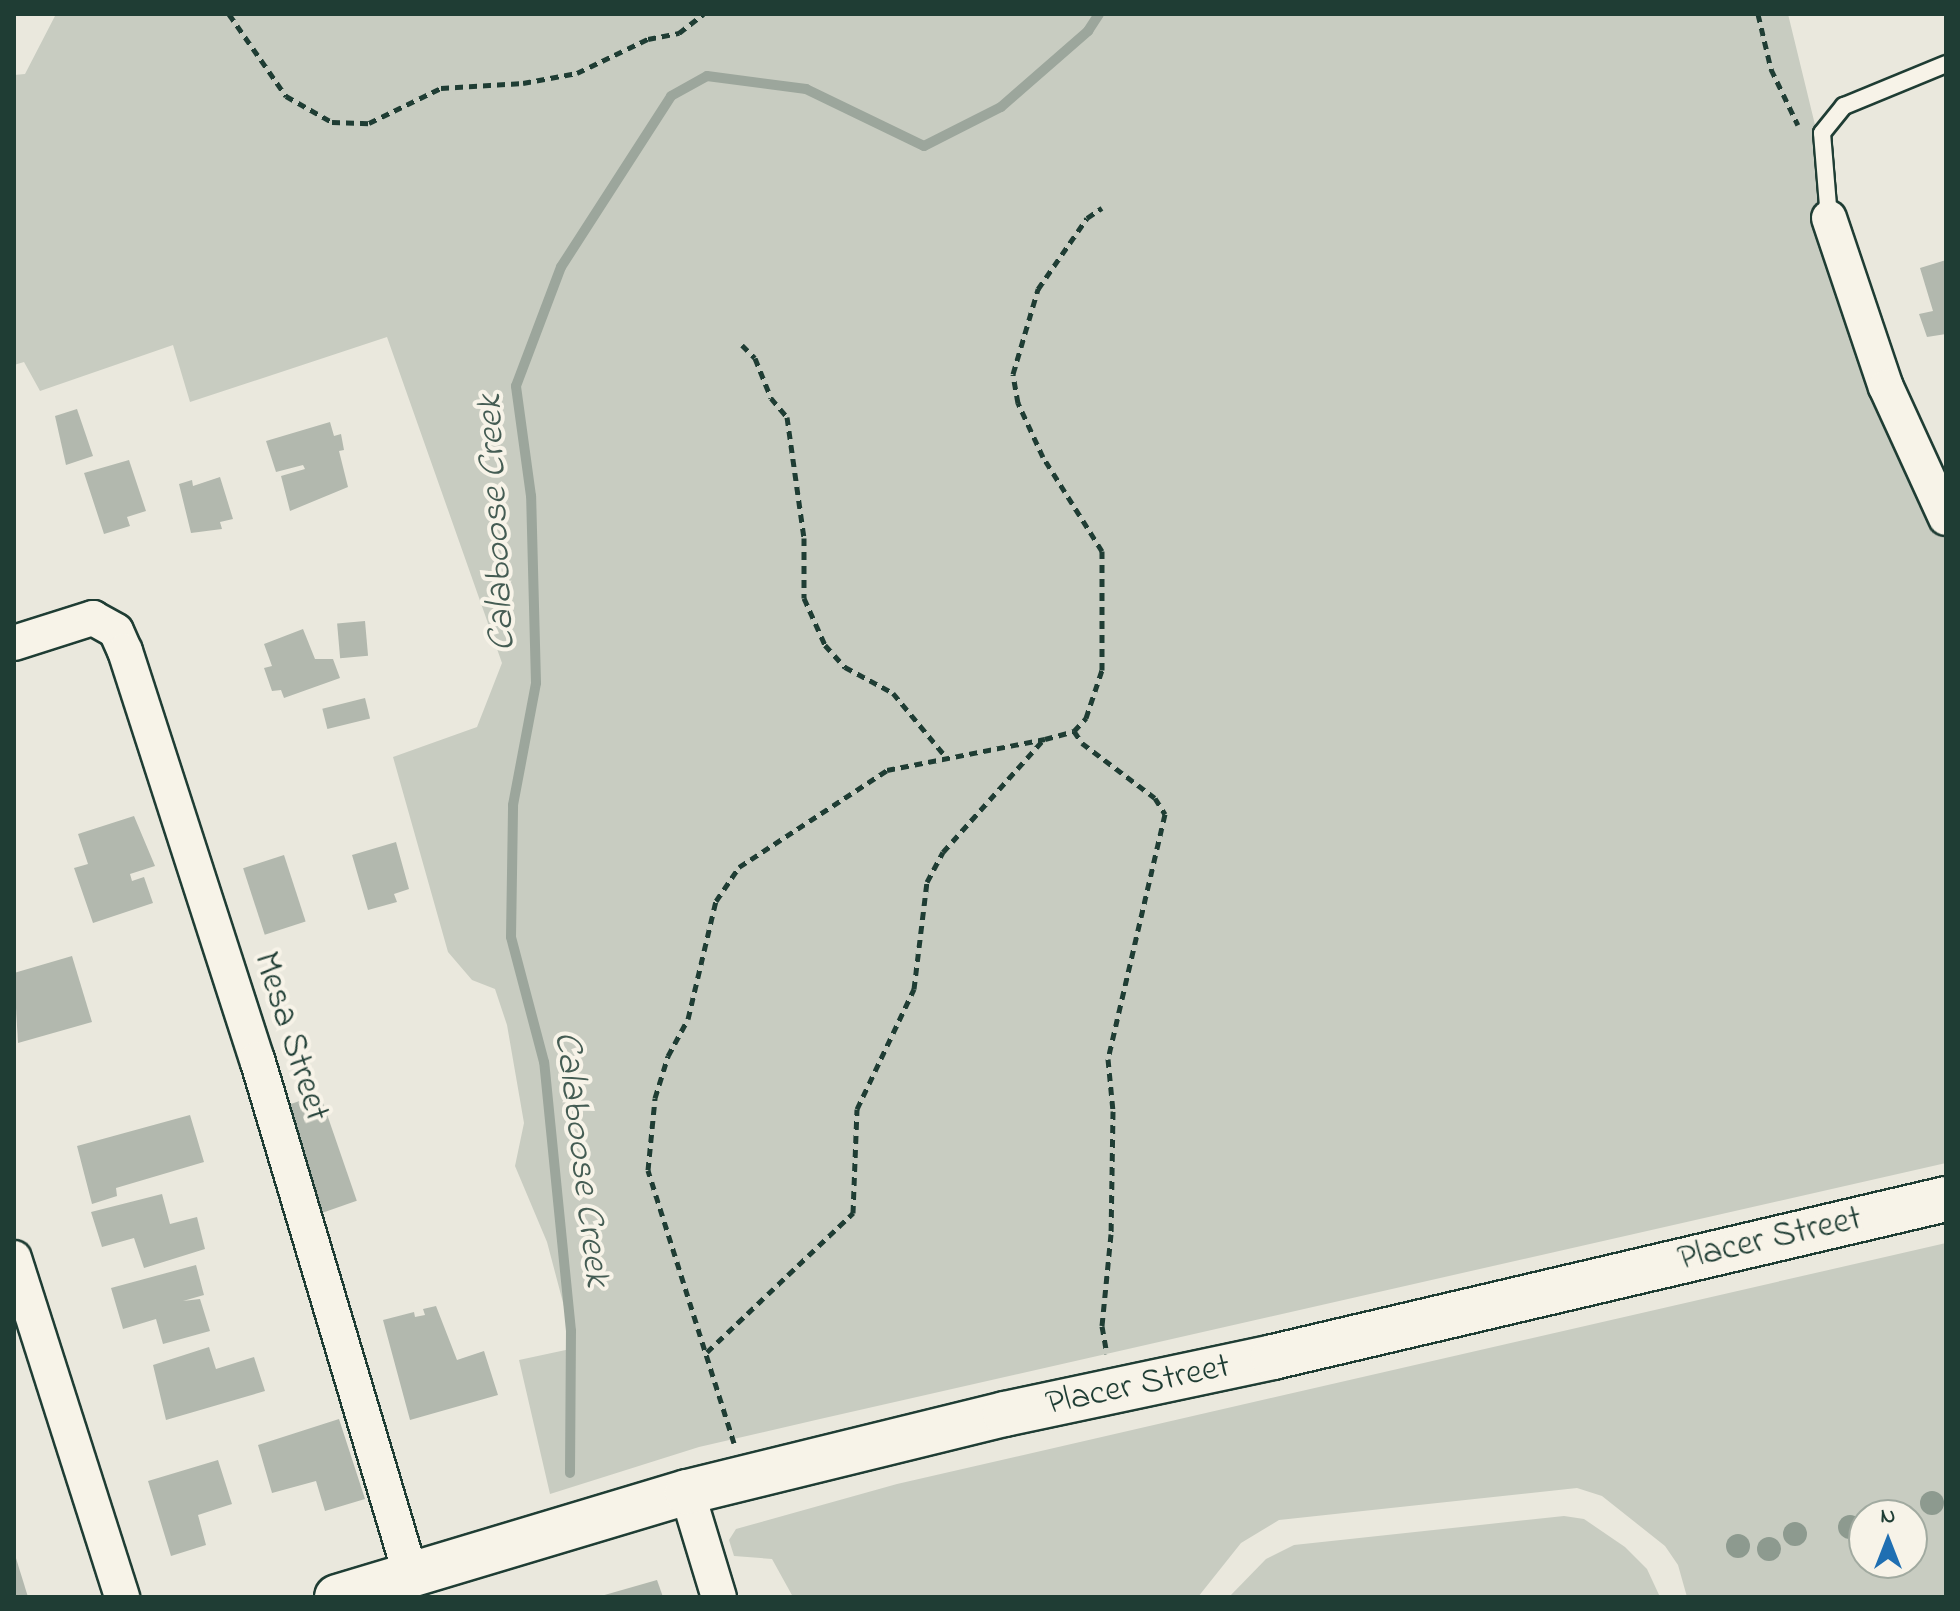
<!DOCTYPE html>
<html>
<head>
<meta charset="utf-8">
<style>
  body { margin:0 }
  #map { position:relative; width:1960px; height:1611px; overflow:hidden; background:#eae8dd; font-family:"Indie Flower",sans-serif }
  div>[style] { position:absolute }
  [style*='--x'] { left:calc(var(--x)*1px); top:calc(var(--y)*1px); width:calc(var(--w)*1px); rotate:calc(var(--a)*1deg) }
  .green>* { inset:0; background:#c8ccc1 }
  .stream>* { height:10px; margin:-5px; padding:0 5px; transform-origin:5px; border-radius:5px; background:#9ca69c }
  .building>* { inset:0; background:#b2b8ae; transform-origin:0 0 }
  .path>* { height:5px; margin-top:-2.5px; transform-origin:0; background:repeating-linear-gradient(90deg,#1f3d34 0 8px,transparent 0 14px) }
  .roads { filter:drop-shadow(2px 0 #1f3d34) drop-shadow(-2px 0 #1f3d34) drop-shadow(0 2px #1f3d34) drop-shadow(0 -2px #1f3d34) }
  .lane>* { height:16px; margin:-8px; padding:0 8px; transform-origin:8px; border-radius:8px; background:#f7f3e8 }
  .street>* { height:34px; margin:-17px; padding:0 17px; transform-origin:17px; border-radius:17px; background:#f7f3e8 }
  .secondary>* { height:44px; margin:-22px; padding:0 22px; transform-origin:22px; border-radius:22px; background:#f7f3e8 }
  .trees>* { width:24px; height:24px; margin:-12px; border-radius:50%; background:#8d9a8f }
  span { translate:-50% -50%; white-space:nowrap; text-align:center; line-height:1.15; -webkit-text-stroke:8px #f7f3e8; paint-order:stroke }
  .street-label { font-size:36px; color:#1f3d34 }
  .water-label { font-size:38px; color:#445c53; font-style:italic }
  .frame { position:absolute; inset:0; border:16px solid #1f3d34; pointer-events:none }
  .north { position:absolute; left:1848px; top:1499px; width:80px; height:80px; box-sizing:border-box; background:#f7f3e8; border:2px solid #a1aaa0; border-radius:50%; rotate:0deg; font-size:22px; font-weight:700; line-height:32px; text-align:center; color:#1f3d34 }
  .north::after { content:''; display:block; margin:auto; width:28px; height:36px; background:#1f6fb2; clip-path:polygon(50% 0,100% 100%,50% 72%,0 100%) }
</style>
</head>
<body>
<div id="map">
  <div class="green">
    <i style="clip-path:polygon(56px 14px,1788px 14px,1836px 211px,1920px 494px,1946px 541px,1946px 1163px,820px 1419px,699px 1447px,550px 1494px,519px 1360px,575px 1348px,547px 1242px,515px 1166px,524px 1123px,507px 1025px,495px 989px,472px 980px,448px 952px,393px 757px,477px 727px,502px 663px,387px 337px,190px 402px,173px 345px,40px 391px,24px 362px,14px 365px,14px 75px,25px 74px)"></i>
    <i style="clip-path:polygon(evenodd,1946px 1243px,1946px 1597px,1687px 1597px,1678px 1565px,1665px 1546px,1602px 1496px,1577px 1488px,1279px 1520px,1241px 1543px,1198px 1597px,793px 1597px,772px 1559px,734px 1556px,729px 1540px,736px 1529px,897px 1484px,1946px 1243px,1864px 1515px,1912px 1515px,1912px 1563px,1864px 1563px,1864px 1515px)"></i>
    <i style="clip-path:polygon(1564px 1516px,1584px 1519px,1625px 1547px,1647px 1569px,1660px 1597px,1229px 1597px,1266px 1559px,1294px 1545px)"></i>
  </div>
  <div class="stream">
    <i style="--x:570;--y:1473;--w:142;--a:-89.6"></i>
    <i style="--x:571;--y:1331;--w:270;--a:-95.7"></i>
    <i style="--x:544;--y:1062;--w:129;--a:-104.8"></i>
    <i style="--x:511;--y:937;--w:132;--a:-89.1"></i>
    <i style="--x:513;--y:805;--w:124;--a:-79.3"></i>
    <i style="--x:536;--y:683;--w:187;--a:-91.5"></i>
    <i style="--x:531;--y:496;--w:111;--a:-97.8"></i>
    <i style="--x:516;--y:386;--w:127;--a:-69.3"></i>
    <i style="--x:561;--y:267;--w:203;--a:-57.2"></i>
    <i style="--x:671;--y:96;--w:41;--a:-29.1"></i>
    <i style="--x:707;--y:76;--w:100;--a:7.5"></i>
    <i style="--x:806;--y:89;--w:131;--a:25.8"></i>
    <i style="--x:924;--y:146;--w:86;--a:-26.9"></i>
    <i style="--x:1001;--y:107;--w:116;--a:-41.1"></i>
    <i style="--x:1088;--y:31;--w:20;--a:-57"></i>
  </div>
  <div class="building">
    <i style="clip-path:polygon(1946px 260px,1946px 334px,1927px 337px,1919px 314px,1933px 311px,1920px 268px)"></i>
    <i style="clip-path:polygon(77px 409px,93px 456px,66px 465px,55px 416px)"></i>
    <i style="clip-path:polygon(330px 422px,334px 436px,341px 434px,344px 450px,339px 451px,348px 487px,290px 511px,281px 476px,305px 469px,303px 465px,276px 472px,266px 441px)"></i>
    <i style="clip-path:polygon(129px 460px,146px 511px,127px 517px,130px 526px,104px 534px,84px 473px)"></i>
    <i style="clip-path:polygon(220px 477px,233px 519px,220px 522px,222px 529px,191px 533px,179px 484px,192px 480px,193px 486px)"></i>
    <i style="left:365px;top:621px;width:35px;height:28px;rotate:85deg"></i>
    <i style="clip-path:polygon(303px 629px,315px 659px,333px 659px,340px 678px,284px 698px,281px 690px,272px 691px,264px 668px,272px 666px,264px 644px)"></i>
    <i style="left:365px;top:698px;width:21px;height:44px;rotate:76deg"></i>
    <i style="clip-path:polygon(134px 816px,155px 866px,130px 874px,132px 881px,144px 877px,153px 903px,93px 923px,74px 868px,88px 864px,78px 834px)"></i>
    <i style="clip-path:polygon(396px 842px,409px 889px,394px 894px,397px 902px,368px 910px,352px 855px)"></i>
    <i style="left:284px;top:855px;width:70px;height:43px;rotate:72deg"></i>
    <i style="clip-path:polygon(72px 956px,92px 1022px,18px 1043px,14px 973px)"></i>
    <i style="left:320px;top:1094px;width:113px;height:37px;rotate:71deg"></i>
    <i style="clip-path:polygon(190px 1115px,204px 1162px,116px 1188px,117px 1196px,92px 1204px,77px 1146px)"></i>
    <i style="clip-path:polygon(162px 1194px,170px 1224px,197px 1217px,205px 1249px,144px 1268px,134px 1238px,102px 1247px,91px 1212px)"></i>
    <i style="clip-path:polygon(196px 1265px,204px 1295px,183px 1301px,200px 1299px,210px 1331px,163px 1344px,156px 1319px,123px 1329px,111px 1288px)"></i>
    <i style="clip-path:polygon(436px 1306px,457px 1360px,484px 1351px,498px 1395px,410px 1420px,383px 1320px,414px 1312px,415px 1317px,425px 1315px,423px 1309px)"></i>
    <i style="clip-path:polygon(209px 1347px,216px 1369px,254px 1357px,265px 1391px,166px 1420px,153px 1365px)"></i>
    <i style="clip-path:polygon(339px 1419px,365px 1499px,325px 1511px,316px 1481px,272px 1493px,258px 1445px)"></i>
    <i style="clip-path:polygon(218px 1460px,232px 1504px,198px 1515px,206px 1545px,171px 1556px,148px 1481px)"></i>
    <i style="clip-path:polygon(14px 1555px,15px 1555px,28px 1597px,14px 1597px)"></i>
    <i style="clip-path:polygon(657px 1580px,663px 1597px,601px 1597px,601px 1596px)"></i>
  </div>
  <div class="path">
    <i style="--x:229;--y:14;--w:100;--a:55.2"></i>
    <i style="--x:286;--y:96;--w:53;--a:29.5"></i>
    <i style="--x:332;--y:122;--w:37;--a:2"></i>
    <i style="--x:369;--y:123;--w:80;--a:-25.9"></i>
    <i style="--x:441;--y:88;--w:82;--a:-3.5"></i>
    <i style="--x:523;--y:83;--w:55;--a:-10.5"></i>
    <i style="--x:577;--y:73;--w:79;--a:-25.6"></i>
    <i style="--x:648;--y:39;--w:32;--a:-11"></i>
    <i style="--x:679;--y:33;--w:31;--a:-38"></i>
    <i style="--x:1758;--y:14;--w:57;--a:76.7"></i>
    <i style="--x:1771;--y:69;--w:62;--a:64.3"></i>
    <i style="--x:742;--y:345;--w:18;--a:45"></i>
    <i style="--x:755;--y:358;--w:43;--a:68.2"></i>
    <i style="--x:771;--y:398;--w:25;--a:50"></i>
    <i style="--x:787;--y:417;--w:122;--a:82"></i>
    <i style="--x:804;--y:538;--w:60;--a:90"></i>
    <i style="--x:804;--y:598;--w:51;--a:65.9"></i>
    <i style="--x:825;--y:645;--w:30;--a:48"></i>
    <i style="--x:845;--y:667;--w:55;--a:28.4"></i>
    <i style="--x:893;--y:693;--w:83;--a:50.4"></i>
    <i style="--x:1074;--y:731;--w:14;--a:56"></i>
    <i style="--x:1082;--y:743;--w:91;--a:37"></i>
    <i style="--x:1155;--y:798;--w:19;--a:58"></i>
    <i style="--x:1165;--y:814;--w:252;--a:103.1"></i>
    <i style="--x:1108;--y:1059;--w:52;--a:84.5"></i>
    <i style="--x:1113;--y:1111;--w:123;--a:90.9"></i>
    <i style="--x:1111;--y:1234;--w:92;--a:95.6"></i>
    <i style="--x:1102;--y:1326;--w:28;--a:80"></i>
    <i style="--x:707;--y:1352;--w:202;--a:-43.6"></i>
    <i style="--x:853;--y:1213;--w:104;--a:-87.8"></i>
    <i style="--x:857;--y:1109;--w:133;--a:-64.6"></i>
    <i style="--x:914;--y:989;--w:108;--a:-83.1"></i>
    <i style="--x:927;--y:882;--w:34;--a:-62"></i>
    <i style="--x:943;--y:852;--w:152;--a:-48.2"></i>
    <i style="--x:734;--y:1443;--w:286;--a:-107.5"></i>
    <i style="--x:648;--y:1170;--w:72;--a:-84.4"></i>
    <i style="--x:655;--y:1098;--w:44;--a:-72.8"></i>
    <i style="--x:668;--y:1056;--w:42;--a:-61.6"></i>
    <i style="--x:688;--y:1019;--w:121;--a:-76.7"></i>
    <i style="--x:716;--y:901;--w:41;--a:-55.9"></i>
    <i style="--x:739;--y:867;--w:177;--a:-33.2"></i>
    <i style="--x:887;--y:770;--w:161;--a:-11.1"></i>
    <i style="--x:1045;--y:739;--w:30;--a:-15"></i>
    <i style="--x:1074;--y:731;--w:18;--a:-47"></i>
    <i style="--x:1086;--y:718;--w:51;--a:-71.6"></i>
    <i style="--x:1102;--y:670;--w:119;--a:-90"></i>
    <i style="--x:1102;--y:551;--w:111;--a:-122.1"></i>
    <i style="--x:1043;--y:457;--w:60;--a:-114.8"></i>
    <i style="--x:1018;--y:403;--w:29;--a:-100"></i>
    <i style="--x:1013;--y:374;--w:89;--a:-73.6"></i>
    <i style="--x:1038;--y:289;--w:86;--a:-55.4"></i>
    <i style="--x:1087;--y:218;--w:18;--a:-34"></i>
  </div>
  <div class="roads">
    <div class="lane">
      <i style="--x:1829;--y:218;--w:85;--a:-94.7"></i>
      <i style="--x:1822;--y:133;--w:35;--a:-51"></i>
      <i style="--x:1844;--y:106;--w:110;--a:-22.4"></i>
    </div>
    <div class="street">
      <i style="--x:1829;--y:218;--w:178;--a:71.4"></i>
      <i style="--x:1886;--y:387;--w:144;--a:65.4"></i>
      <i style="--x:14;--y:643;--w:83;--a:-17.6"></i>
      <i style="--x:93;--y:618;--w:26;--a:29"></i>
      <i style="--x:116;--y:631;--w:22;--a:66"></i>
      <i style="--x:125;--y:651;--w:429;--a:72.1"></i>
      <i style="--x:257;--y:1059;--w:539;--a:73.41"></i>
      <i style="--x:14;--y:1258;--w:356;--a:72.3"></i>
      <i style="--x:687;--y:1492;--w:110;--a:73.1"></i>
    </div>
    <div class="secondary">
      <i style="--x:337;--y:1597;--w:365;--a:-16.7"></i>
      <i style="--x:687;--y:1492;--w:327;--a:-13.8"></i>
      <i style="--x:1005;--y:1414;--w:274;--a:-12"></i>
      <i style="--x:1273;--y:1357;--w:691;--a:-13.21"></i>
    </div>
  </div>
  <div class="trees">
    <i style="left:1932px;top:1503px"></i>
    <i style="left:1850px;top:1527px"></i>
    <i style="left:1795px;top:1534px"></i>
    <i style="left:1738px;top:1546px"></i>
    <i style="left:1769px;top:1549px"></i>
  </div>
  <div class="street-label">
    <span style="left:290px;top:1037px;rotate:72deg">Mesa Street</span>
    <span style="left:1770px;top:1240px;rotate:-13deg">Placer Street</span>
    <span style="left:1138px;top:1386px;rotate:-12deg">Placer Street</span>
  </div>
  <div class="water-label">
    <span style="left:498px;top:523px;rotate:-93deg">Calaboose Creek</span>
    <span style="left:580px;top:1159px;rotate:83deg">Calaboose Creek</span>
  </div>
  <div class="frame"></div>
  <div class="north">N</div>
</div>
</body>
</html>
